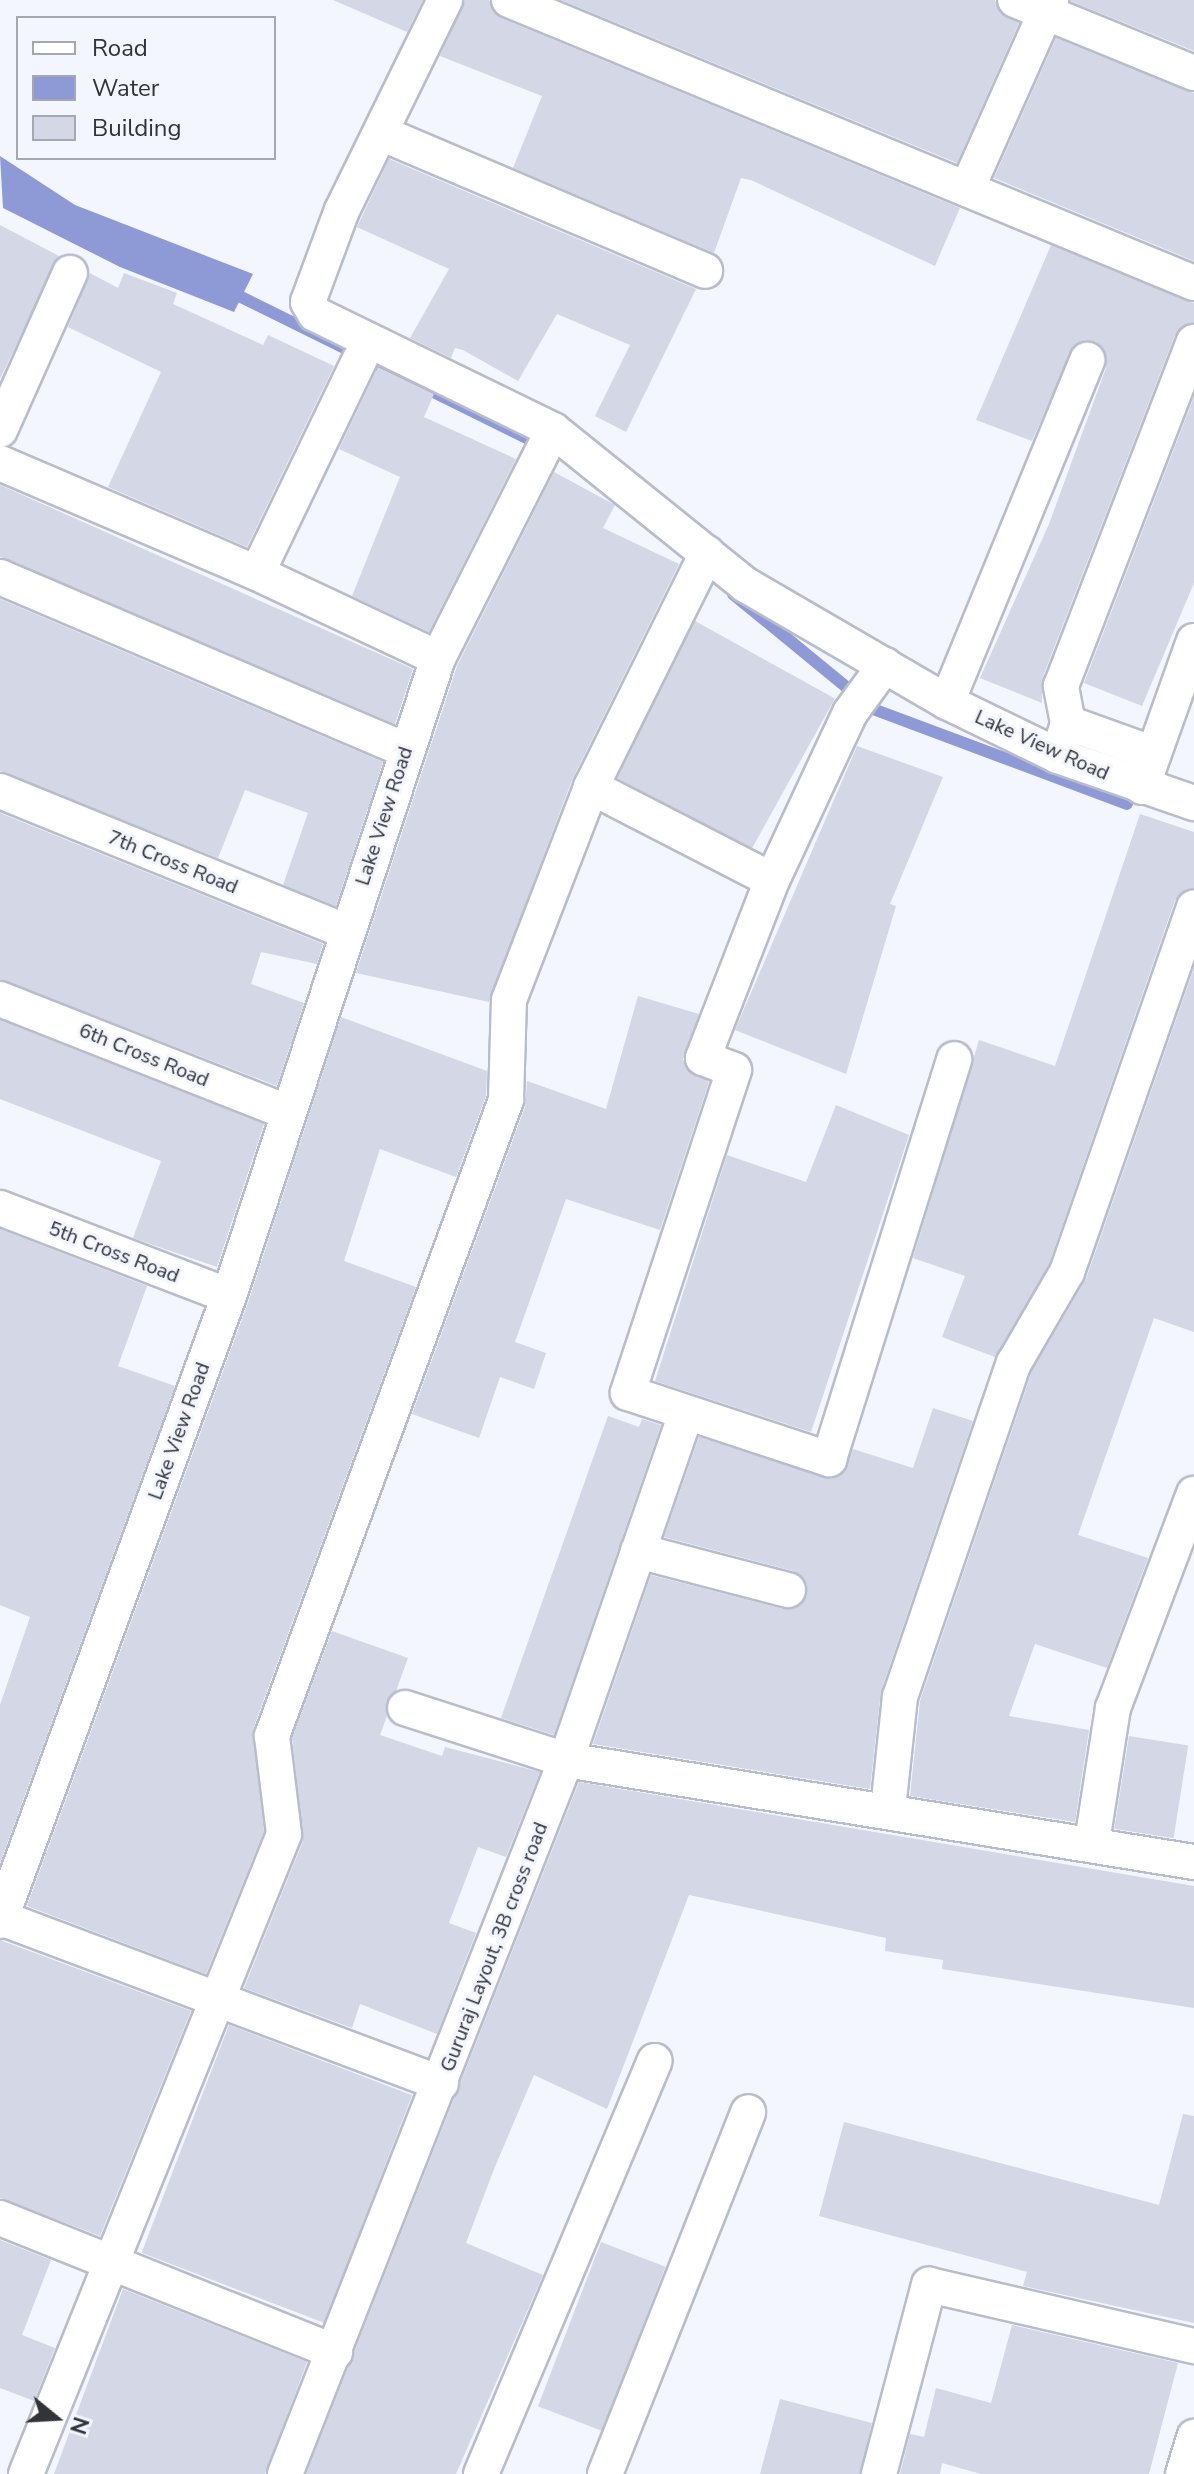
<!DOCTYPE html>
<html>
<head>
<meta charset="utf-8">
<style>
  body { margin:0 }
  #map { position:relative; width:1194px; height:2474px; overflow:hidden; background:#f3f5ff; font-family:"Nunito Sans",sans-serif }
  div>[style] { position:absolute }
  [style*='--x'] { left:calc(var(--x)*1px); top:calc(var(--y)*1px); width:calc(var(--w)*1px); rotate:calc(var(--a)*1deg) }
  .water>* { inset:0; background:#8e9ad5 }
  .stream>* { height:12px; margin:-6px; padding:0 6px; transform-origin:6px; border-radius:6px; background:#8e9ad5 }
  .building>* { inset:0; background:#d3d7e6; transform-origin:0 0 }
  .roads { filter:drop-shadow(2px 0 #b8bccb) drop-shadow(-2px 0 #b8bccb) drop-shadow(0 2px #b8bccb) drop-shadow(0 -2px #b8bccb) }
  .minor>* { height:34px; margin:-17px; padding:0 17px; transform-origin:17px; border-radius:17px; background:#fff }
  span { translate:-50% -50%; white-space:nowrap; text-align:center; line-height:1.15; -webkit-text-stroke:6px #f3f5ff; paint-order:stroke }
  .street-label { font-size:20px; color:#32343a }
  .legend { position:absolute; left:16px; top:16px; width:260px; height:144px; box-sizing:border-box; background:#f3f5ff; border:2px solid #a6a8b0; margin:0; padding:10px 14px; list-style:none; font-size:24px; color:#32343a }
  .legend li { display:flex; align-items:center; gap:16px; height:40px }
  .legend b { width:40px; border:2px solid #a6a8b0 }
  .north { position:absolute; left:16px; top:2378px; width:80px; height:80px; -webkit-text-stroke:6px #f3f5ff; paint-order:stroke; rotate:108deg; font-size:22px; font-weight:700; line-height:32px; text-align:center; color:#32343a }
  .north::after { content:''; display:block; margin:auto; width:28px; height:36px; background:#32343a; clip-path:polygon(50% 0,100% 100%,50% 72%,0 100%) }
</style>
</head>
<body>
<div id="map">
  <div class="water">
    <i style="clip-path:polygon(0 156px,75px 205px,253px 274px,234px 312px,120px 267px,3px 208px)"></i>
  </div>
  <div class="stream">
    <i style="--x:229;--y:291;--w:349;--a:26.3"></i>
    <i style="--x:733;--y:594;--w:181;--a:39.4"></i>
    <i style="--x:873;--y:709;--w:271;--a:20.5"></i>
  </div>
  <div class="building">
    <i style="clip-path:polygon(333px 0,423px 0,407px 32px)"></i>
    <i style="clip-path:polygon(465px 0,489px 0,501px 18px,960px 208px,935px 266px,751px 180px,741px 178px,714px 253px,513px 168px,542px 96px,440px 56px)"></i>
    <i style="clip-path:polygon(561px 0,995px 0,1000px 13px,1019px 23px,957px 163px)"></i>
    <i style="clip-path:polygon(1071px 0,1194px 0,1194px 51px,1070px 1px)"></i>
    <i style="clip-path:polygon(1056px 38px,1194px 93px,1194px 261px,994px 178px)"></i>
    <i style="clip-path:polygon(389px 159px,696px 289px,626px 432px,595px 416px,630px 345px,557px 314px,518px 381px,463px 350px,455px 348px,451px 358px,410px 338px,449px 269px,357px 227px)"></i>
    <i style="clip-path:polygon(0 225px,59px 256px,0 379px)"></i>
    <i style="clip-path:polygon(1051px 245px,1194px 303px,1194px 322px,1175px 335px,1042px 679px,1042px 703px,980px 678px,1049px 524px,1106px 368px,1103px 348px,1085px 340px,1074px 345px,1032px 441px,976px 420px)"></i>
    <i style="clip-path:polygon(90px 273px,118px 288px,124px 273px,177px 293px,173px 304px,263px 345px,268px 335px,334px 366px,247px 547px,108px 487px,161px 372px,68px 327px)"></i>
    <i style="clip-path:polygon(378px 367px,434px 394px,424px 417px,516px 459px,429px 632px,352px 596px,400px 477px,339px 449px)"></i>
    <i style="clip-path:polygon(1194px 397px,1194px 583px,1142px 706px,1084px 683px)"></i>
    <i style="clip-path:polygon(554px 472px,615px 505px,603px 528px,679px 564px,572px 780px,489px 1002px,356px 973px,457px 666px)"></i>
    <i style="clip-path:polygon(0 485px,413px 669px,395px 724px,0 557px)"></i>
    <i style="clip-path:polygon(0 599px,383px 762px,336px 906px,283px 885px,308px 813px,245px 790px,218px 858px,0 771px)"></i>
    <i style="left:695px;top:621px;width:160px;height:175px;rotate:29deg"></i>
    <i style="clip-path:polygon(857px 746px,943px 777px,890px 904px,896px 906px,846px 1074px,735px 1030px)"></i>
    <i style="clip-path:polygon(0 813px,323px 944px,317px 964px,261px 952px,251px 984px,304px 1003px,277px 1086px,0 979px)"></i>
    <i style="clip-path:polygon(1140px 814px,1194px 832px,1194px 888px,1175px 900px,1049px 1264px,995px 1357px,942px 1337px,965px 1276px,913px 1258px,979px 1040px,1055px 1066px)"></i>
    <i style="clip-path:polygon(1194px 968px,1194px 1332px,1154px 1318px,1078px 1535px,1148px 1558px,1107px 1668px,1035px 1644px,1009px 1716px,1089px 1730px,1075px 1822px,910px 1796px,920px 1701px,1032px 1371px,1086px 1279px)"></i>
    <i style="clip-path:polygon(638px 996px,699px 1014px,683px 1060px,709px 1082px,660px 1230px,566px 1199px,515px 1342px,546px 1353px,534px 1389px,500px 1377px,479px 1438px,412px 1414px,525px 1107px,527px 1081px,606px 1109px)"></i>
    <i style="clip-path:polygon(341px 1017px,487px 1071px,486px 1096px,456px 1177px,380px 1149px,344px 1261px,416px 1287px,253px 1729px,264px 1831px,206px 1974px,27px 1906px,248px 1303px)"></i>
    <i style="clip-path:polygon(0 1020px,264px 1124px,217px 1267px,133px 1238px,161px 1161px,0 1099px)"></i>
    <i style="clip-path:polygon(836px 1105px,909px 1135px,811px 1432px,655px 1381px,727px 1155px,806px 1182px)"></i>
    <i style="clip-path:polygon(0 1229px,147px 1286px,118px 1366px,175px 1386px,0 1863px,0 1705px,30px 1617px,0 1605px)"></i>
    <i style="clip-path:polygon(933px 1408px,973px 1421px,881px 1691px,870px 1789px,593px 1744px,651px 1575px,783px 1609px,807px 1596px,807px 1584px,793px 1571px,664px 1537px,699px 1437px,832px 1479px,853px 1449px,913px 1468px)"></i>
    <i style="clip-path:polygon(608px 1416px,639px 1427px,642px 1419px,661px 1425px,554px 1735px,501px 1718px)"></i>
    <i style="clip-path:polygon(332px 1631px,408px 1658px,380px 1735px,442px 1756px,445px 1747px,540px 1772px,506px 1857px,478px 1847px,449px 1923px,476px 1933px,437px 2034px,360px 2004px,352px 2028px,244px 1988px,303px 1841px,292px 1738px)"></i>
    <i style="left:1129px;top:1736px;width:60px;height:94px;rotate:9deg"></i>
    <i style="clip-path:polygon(579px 1782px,1194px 1886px,1194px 2008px,942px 1969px,943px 1960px,885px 1951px,886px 1938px,689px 1895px,607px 2109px,534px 2075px,494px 2169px,466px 2243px,543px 2275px,456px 2474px,306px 2474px)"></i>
    <i style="clip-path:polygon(0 1940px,191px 2011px,100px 2236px,0 2198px)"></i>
    <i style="left:229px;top:2025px;width:196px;height:244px;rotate:21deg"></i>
    <i style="clip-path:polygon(1183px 2114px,1194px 2116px,1194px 2323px,1023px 2286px,1027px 2272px,819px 2216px,844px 2122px,1159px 2205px)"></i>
    <i style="clip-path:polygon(0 2240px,51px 2260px,22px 2335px,55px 2348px,34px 2401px,0 2388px)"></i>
    <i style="left:601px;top:2242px;width:69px;height:176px;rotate:21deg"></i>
    <i style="clip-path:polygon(123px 2289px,307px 2362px,265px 2474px,54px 2474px)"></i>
    <i style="clip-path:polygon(1012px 2325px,1178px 2363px,1149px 2474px,981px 2474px,942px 2463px,940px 2474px,900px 2474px,910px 2434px,924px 2437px,936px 2388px,991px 2403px)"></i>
    <i style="clip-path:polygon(780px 2399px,872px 2423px,860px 2474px,760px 2474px)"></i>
  </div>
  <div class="roads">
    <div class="minor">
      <i style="--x:445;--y:0;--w:234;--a:116.1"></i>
      <i style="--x:342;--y:210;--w:98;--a:110.3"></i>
      <i style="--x:308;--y:302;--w:14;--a:60"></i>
      <i style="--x:315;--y:314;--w:265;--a:26"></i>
      <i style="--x:509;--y:0;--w:741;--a:22.45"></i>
      <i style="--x:1015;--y:0;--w:193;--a:22.2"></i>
      <i style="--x:383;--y:134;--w:350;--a:23"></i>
      <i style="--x:967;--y:189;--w:207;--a:-66"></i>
      <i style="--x:360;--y:359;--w:237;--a:115.7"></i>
      <i style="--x:257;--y:573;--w:200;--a:25.2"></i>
      <i style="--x:0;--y:430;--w:172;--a:-66"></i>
      <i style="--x:0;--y:463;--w:280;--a:23.2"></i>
      <i style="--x:0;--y:577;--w:440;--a:23.1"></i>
      <i style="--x:885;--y:665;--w:59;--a:126.1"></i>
      <i style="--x:850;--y:713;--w:184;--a:115"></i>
      <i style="--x:772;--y:880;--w:191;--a:111.2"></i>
      <i style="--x:703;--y:1058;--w:33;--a:21"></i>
      <i style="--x:734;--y:1070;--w:340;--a:108.2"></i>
      <i style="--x:628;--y:1393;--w:212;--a:18.2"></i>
      <i style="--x:829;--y:1459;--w:419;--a:-72.6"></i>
      <i style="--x:947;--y:702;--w:370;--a:-67.7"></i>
      <i style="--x:1068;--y:723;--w:91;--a:19.8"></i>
      <i style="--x:1058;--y:756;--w:34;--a:-73"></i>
      <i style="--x:1068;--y:723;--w:38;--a:-101"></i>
      <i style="--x:1061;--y:686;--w:369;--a:-68.9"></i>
      <i style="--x:591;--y:787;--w:203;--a:27.2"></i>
      <i style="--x:1142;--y:787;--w:155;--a:-70.4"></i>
      <i style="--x:0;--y:791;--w:375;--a:22.1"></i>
      <i style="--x:0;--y:999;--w:308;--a:21.5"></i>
      <i style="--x:0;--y:1208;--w:245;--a:21"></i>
      <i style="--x:638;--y:1551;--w:155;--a:14.6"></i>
      <i style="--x:405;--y:1708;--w:169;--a:17.9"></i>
      <i style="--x:566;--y:1760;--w:636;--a:9.23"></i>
      <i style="--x:888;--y:1809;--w:113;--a:-83.9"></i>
      <i style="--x:900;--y:1697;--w:353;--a:-71.2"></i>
      <i style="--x:1014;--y:1363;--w:105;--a:-59.8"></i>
      <i style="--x:1067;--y:1272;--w:386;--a:-70.8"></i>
      <i style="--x:1092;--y:1842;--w:136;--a:-81.1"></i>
      <i style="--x:1113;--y:1708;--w:229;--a:-69.3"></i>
      <i style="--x:1;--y:1918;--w:470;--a:20.6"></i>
      <i style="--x:0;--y:1921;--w:666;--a:-69.88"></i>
      <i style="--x:229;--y:1296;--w:671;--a:-71.86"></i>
      <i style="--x:438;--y:658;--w:255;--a:-63.2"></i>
      <i style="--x:553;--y:430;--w:248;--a:38.8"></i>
      <i style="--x:746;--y:585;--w:233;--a:30.2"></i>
      <i style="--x:947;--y:702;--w:123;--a:25.9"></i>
      <i style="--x:1058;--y:756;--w:144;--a:19.1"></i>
      <i style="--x:0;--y:2218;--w:361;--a:21.8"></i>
      <i style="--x:26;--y:2474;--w:690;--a:-68.04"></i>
      <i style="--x:284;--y:1834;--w:99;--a:-97"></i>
      <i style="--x:272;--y:1736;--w:678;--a:-69.8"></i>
      <i style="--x:506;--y:1100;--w:100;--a:-88.3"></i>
      <i style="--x:509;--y:1000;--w:228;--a:-68.9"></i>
      <i style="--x:591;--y:787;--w:261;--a:-63.6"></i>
      <i style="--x:285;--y:2474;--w:767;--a:-68.52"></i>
      <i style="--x:566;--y:1760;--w:366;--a:-70.9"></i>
      <i style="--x:481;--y:2474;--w:448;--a:-67.2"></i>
      <i style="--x:605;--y:2474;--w:389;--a:-68.4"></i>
      <i style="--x:879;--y:2474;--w:196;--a:-75.2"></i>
      <i style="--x:929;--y:2285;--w:272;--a:13"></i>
      <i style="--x:1183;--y:2474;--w:39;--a:-73"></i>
    </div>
  </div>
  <div class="street-label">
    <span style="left:1042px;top:745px;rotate:24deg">Lake View Road</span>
    <span style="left:384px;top:816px;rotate:-72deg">Lake View Road</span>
    <span style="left:173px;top:862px;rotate:22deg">7th Cross Road</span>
    <span style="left:144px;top:1055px;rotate:22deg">6th Cross Road</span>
    <span style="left:114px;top:1252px;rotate:21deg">5th Cross Road</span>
    <span style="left:179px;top:1431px;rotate:-70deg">Lake View Road</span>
    <span style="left:494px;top:1947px;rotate:-69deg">Gururaj Layout, 3B cross road</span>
  </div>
  <ul class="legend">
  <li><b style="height:10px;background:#fff"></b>Road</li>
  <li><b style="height:22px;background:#8e9ad5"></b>Water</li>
  <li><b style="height:22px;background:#d3d7e6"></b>Building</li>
  </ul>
  <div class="north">N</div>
</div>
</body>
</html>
